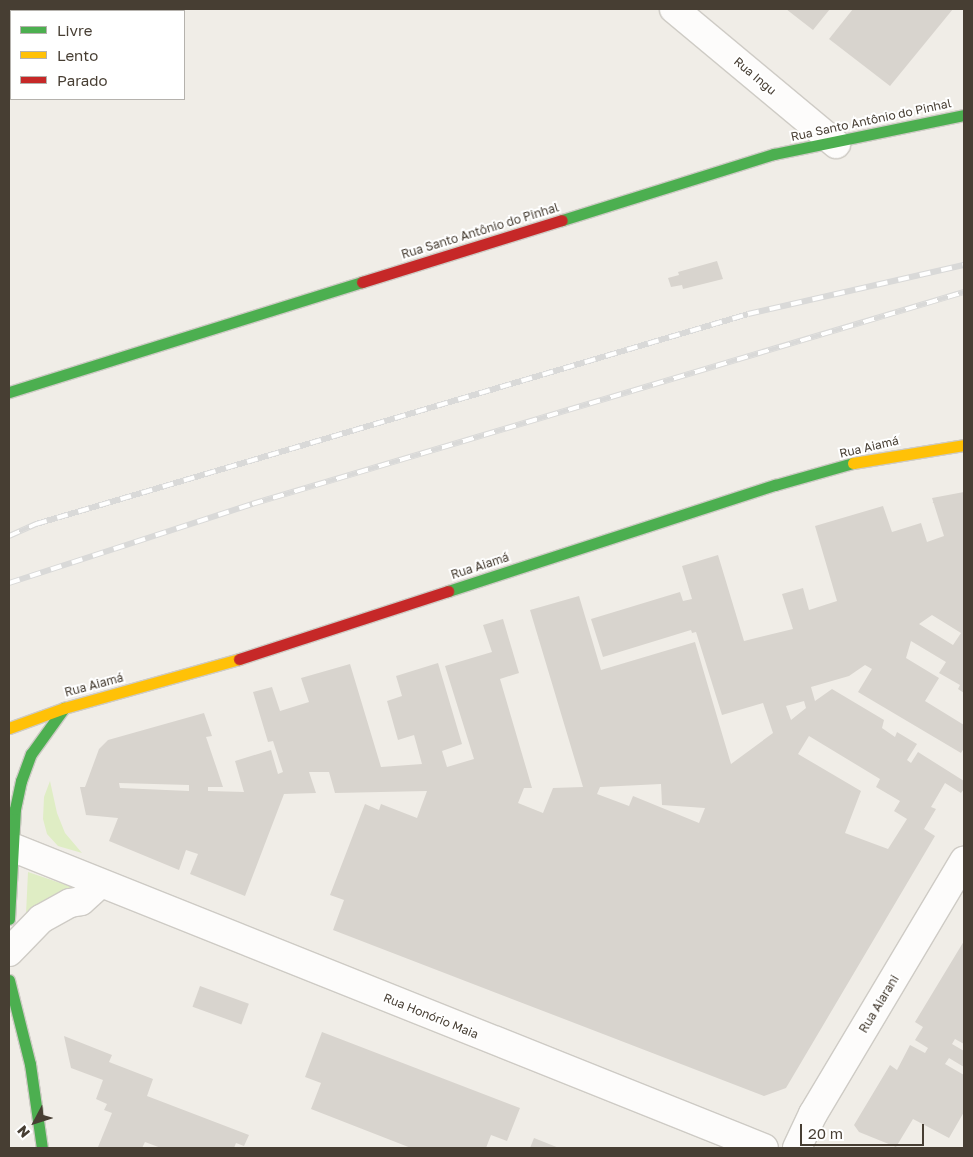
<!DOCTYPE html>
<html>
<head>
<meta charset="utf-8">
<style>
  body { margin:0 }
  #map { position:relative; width:973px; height:1157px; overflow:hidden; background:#f0ede7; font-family:"Golos Text",sans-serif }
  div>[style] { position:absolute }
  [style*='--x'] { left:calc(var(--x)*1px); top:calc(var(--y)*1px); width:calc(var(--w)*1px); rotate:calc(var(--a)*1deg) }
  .green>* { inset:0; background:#dfedc4 }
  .building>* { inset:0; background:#d8d4ce; transform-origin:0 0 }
  .roads { filter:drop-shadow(1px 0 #cecbc5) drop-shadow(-1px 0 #cecbc5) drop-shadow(0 1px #cecbc5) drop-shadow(0 -1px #cecbc5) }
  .street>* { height:28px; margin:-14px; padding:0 14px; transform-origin:14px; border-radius:14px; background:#fdfcfb }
  .fast>* { height:11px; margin:-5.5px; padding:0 5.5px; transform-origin:5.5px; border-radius:5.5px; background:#4caf50 }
  .slow>* { height:11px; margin:-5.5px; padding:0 5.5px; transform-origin:5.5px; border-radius:5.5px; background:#ffc107 }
  .jam>* { height:11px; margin:-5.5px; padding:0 5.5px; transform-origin:5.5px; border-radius:5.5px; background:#c62828 }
  .rail>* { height:5.5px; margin-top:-2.75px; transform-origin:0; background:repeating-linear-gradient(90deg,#fff 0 11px,#d9d9d8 0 22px); box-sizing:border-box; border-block:1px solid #d9d9d8 }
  span { translate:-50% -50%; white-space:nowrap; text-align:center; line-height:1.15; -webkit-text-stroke:4px #fff; paint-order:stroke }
  .street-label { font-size:12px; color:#473e33 }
  .frame { position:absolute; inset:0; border:10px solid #473e33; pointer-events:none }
  .legend { position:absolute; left:10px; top:10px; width:175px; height:90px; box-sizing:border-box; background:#fff; border:1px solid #b5b2ad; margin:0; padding:6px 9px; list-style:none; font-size:15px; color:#473e33 }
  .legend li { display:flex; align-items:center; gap:10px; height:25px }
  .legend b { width:25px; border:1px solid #b5b2ad }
  .north { position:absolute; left:10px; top:1097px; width:50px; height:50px; -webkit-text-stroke:4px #fff; paint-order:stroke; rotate:230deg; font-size:14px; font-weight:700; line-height:20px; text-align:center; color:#473e33 }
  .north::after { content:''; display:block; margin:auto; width:18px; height:22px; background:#473e33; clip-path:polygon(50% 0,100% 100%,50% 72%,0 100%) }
  .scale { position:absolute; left:800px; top:1124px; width:124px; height:22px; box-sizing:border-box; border:2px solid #473e33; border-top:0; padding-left:6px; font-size:15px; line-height:18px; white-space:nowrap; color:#473e33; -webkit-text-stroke:4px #fff; paint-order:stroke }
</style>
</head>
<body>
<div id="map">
  <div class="green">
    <i style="clip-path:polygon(50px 781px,57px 813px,65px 833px,82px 853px,58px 846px,47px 834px,43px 819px,44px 797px)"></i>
    <i style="clip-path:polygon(28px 872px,81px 890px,53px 897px,26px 914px)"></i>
  </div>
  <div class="building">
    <i style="clip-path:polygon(786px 9px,830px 9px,813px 30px)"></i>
    <i style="clip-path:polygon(853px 9px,953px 9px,890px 86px,829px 39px)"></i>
    <i style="clip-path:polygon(717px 261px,723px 279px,683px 289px,682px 285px,671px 287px,668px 278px,679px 275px,678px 272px)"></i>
    <i style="clip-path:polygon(evenodd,964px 492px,964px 693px,958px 689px,960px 685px,939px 673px,946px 662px,911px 641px,906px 658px,939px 678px,925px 701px,964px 725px,964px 748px,961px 753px,858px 692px,872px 669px,865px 665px,849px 676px,811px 687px,815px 701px,832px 689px,884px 720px,882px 728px,895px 737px,897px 732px,917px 744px,907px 760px,911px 763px,918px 752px,964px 781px,964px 789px,961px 793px,945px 783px,931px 807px,936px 809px,924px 829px,935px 836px,786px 1088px,764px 1096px,333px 930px,344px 900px,330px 895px,365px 804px,379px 810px,381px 804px,417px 818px,427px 791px,335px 793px,329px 772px,309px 772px,316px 793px,284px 794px,245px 896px,190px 874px,198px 854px,186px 850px,179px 870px,109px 841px,118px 818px,86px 815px,80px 787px,85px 787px,99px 749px,108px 740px,204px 713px,212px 736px,206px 737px,223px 787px,208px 787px,208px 791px,244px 792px,235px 761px,271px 750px,278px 774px,283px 772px,273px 741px,268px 742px,253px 692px,272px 687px,280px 711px,309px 702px,301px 678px,350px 664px,381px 767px,422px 764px,414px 735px,398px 740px,387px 701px,402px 696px,396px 676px,438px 663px,462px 744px,442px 751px,447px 767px,474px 759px,445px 666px,492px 652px,483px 625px,503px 619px,519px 673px,500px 679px,532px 788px,524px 788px,518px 803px,543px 813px,553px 788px,583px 787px,530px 610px,579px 596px,601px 670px,695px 642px,731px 764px,773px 733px,763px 703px,722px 715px,696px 632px,692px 633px,691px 630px,603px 657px,591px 619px,680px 592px,683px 601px,692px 599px,682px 566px,718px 555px,744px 641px,793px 629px,782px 594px,803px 588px,809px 610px,837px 601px,815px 526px,883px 506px,892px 532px,921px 523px,927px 542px,944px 536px,932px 498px,964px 492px,932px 615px,961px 633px,953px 645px,919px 624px,932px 615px,964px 492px,804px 701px,806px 708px,791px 720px,786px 706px,804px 701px,964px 492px,809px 736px,880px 779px,876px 787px,900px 801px,894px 811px,907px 819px,888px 849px,845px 833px,861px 791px,798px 754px,809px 736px,964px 492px,119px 783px,189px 785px,189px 791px,120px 788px,119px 783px,964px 492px,661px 784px,662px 805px,705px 808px,699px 823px,633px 796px,629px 806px,597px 794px,600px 787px,661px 784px)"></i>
    <i style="clip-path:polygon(964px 941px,964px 1044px,955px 1039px,952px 1044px,964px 1051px,964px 1067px,949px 1058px,945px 1064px,964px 1075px,964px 1112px,949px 1138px,913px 1119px,896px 1147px,859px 1132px,854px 1125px,890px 1065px,897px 1070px,910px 1045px,925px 1053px,928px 1048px,915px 1040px,923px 1027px,915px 1022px)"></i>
    <i style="left:200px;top:986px;width:52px;height:22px;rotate:20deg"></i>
    <i style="clip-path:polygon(322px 1032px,520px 1108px,507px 1141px,491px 1135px,486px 1148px,411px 1148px,311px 1109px,321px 1083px,305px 1077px)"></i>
    <i style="clip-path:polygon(64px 1036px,112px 1055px,109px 1062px,153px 1079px,147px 1096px,249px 1135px,244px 1146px,236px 1143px,234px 1148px,161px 1148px,145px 1142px,142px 1148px,98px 1147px,112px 1113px,104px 1110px,107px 1104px,96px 1099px,103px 1080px,71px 1068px)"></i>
    <i style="clip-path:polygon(534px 1138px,559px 1148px,530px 1148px)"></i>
  </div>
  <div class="roads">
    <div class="street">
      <i style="--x:674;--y:9;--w:211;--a:39.8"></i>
      <i style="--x:9;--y:846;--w:813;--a:21.8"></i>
      <i style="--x:9;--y:952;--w:46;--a:-45.9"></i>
      <i style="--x:41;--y:919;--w:33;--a:-29"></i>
      <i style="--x:70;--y:903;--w:11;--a:-10"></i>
      <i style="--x:81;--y:901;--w:24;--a:-42"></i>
      <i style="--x:797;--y:1148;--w:38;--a:-65"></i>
      <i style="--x:813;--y:1114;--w:295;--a:-59.2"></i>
    </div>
    <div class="fast">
      <i style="--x:562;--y:220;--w:222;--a:-17.3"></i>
      <i style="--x:774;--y:154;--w:194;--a:-11.6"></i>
      <i style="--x:9;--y:392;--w:370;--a:-17.3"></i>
      <i style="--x:448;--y:591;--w:344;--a:-18"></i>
      <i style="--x:775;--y:485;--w:81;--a:-15.8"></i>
      <i style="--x:9;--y:919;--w:110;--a:-86.9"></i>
      <i style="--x:15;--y:809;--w:29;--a:-78"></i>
      <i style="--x:21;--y:781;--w:29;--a:-70"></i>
      <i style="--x:31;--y:754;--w:57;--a:-54.3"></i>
      <i style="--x:9;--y:980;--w:87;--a:76"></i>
      <i style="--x:30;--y:1064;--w:85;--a:81.9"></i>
    </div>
    <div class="slow">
      <i style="--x:853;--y:463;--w:112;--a:-9.2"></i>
      <i style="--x:9;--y:728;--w:59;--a:-20"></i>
      <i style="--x:64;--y:708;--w:182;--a:-15.6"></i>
    </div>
    <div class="jam">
      <i style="--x:362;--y:282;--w:209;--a:-17.2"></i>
      <i style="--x:239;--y:659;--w:220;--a:-18"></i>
    </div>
  </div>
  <div class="rail">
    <i style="--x:9;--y:536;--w:30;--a:-24"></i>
    <i style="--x:36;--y:524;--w:742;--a:-16.43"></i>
    <i style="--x:748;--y:314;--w:221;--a:-12.8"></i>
    <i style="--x:9;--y:583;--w:256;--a:-18"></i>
    <i style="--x:252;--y:504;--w:743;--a:-16.58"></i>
  </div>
  <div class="street-label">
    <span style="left:755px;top:76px;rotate:40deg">Rua Ingu</span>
    <span style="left:871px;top:120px;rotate:-12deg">Rua Santo Antônio do Pinhal</span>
    <span style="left:480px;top:231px;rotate:-17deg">Rua Santo Antônio do Pinhal</span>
    <span style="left:869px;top:447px;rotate:-13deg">Rua Aiamá</span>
    <span style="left:480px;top:566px;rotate:-18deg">Rua Aiamá</span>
    <span style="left:94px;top:685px;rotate:-15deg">Rua Aiamá</span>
    <span style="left:879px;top:1004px;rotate:-59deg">Rua Aiarani</span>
    <span style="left:431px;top:1016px;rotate:22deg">Rua Honório Maia</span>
  </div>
  <div class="frame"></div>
  <ul class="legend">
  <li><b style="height:6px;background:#4caf50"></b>Livre</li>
  <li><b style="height:6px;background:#ffc107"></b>Lento</li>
  <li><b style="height:6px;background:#c62828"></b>Parado</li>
  </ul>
  <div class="north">N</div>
  <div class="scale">20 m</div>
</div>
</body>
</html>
